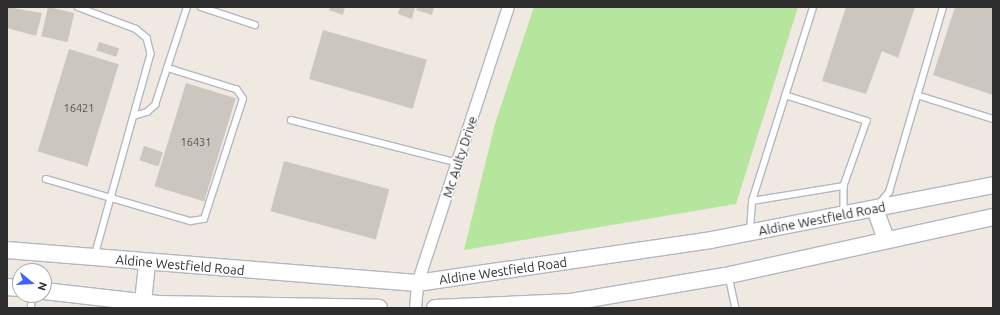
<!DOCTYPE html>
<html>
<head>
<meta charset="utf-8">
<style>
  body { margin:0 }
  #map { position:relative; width:1000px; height:315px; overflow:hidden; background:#efe9e1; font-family:Ubuntu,sans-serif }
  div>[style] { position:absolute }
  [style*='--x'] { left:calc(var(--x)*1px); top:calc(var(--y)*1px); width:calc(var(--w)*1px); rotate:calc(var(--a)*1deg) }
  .green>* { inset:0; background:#b6e59e }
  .building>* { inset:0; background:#cbc7bf; transform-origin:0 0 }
  .roads { filter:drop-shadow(1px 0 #b4b7c1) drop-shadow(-1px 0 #b4b7c1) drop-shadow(0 1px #b4b7c1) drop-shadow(0 -1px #b4b7c1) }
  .lane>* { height:5.5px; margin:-2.75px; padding:0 2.75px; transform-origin:2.75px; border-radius:2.75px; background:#fff }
  .street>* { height:11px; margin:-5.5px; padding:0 5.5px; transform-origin:5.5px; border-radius:5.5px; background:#fff }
  .secondary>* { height:16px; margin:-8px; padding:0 8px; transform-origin:8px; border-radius:8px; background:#fff }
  span { translate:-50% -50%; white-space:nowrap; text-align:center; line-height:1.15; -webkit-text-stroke:3px #fff; paint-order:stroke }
  .number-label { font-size:11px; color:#555452 }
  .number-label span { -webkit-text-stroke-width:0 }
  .street-label { font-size:13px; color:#2e2e2e }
  .frame { position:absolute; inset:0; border:8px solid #2e2e2e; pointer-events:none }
  .north { position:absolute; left:12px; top:263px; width:40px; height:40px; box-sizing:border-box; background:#fff; border:1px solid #ababab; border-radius:50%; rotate:108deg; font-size:11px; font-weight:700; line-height:16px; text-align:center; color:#2e2e2e }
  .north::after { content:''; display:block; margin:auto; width:14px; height:18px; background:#4264fb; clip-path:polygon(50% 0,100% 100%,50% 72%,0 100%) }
</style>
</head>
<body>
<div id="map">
  <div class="green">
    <i style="clip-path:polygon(534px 7px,798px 7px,736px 204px,464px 250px,495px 124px)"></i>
  </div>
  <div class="building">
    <i style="clip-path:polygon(7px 7px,42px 13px,36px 36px,7px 28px)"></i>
    <i style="left:48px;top:7px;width:27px;height:30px;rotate:13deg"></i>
    <i style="clip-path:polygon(330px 7px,345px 7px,343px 15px,329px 10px)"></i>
    <i style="clip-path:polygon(400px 7px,415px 7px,412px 19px,398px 14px)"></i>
    <i style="clip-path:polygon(418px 7px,434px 7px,432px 15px,416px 10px)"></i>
    <i style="clip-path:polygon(846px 7px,915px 7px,898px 58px,882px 51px,866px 94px,822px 81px)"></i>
    <i style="clip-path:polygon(955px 7px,993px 7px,993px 95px,933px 75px)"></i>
    <i style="left:323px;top:30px;width:108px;height:51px;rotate:16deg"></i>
    <i style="left:99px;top:42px;width:21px;height:9px;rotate:17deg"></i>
    <i style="left:69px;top:49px;width:52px;height:107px;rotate:17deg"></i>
    <i style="left:186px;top:83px;width:52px;height:108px;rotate:17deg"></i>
    <i style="left:144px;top:146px;width:20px;height:15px;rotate:18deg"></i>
    <i style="left:284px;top:161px;width:109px;height:52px;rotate:15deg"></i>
  </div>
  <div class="roads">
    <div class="lane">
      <i style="--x:78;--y:7;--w:62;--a:20.8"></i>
      <i style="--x:136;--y:29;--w:14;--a:39"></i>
      <i style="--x:147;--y:38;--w:16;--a:76"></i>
      <i style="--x:151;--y:54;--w:210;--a:105.5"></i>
      <i style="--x:201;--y:7;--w:57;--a:18.4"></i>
      <i style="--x:785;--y:95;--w:86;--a:17.6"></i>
      <i style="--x:867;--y:121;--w:69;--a:109.5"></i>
      <i style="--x:844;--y:186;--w:26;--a:90"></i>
      <i style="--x:917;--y:95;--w:80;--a:17.5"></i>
      <i style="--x:134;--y:116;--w:14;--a:-17"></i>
      <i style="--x:147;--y:112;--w:11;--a:-41"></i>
      <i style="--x:155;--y:105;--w:103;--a:-71.9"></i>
      <i style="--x:291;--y:120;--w:172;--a:14.4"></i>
      <i style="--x:46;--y:179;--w:151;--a:16.2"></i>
      <i style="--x:191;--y:221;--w:13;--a:-9"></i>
      <i style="--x:204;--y:219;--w:126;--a:-72"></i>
      <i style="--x:243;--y:99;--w:11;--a:-124"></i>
      <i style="--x:237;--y:90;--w:73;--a:-162.6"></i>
      <i style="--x:752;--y:201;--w:93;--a:-9.3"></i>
      <i style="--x:879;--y:204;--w:16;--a:-50"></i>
      <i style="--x:889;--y:192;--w:193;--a:-73.7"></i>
      <i style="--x:750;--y:231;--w:30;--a:-86"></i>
      <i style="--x:752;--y:201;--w:203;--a:-72.5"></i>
      <i style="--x:729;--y:276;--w:33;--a:78"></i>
      <i style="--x:31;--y:308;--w:13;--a:-86"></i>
    </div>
    <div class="street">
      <i style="--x:415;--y:308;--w:25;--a:-85"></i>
      <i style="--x:417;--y:283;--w:291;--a:-71.8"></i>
    </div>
    <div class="secondary">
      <i style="--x:875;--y:209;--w:33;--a:70"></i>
      <i style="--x:7;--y:250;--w:411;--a:4.6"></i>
      <i style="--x:417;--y:283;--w:297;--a:-8.3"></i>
      <i style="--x:711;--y:240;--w:287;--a:-11"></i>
      <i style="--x:7;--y:287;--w:13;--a:4"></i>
      <i style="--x:44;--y:291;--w:115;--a:6.5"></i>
      <i style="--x:158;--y:304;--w:221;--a:1"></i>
      <i style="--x:143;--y:302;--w:39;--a:-84"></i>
      <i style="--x:435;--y:308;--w:136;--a:-2.5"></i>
      <i style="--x:571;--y:302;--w:156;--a:-9.6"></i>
      <i style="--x:725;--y:276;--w:274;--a:-12.4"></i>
    </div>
  </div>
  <div class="number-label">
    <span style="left:79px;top:108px">16421</span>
    <span style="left:196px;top:142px">16431</span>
  </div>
  <div class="street-label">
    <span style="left:460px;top:157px;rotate:-72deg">Mc Aulty Drive</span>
    <span style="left:822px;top:219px;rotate:-11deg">Aldine Westfield Road</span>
    <span style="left:180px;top:265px;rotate:5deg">Aldine Westfield Road</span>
    <span style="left:503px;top:271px;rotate:-8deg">Aldine Westfield Road</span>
  </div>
  <div class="frame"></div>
  <div class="north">N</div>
</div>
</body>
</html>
